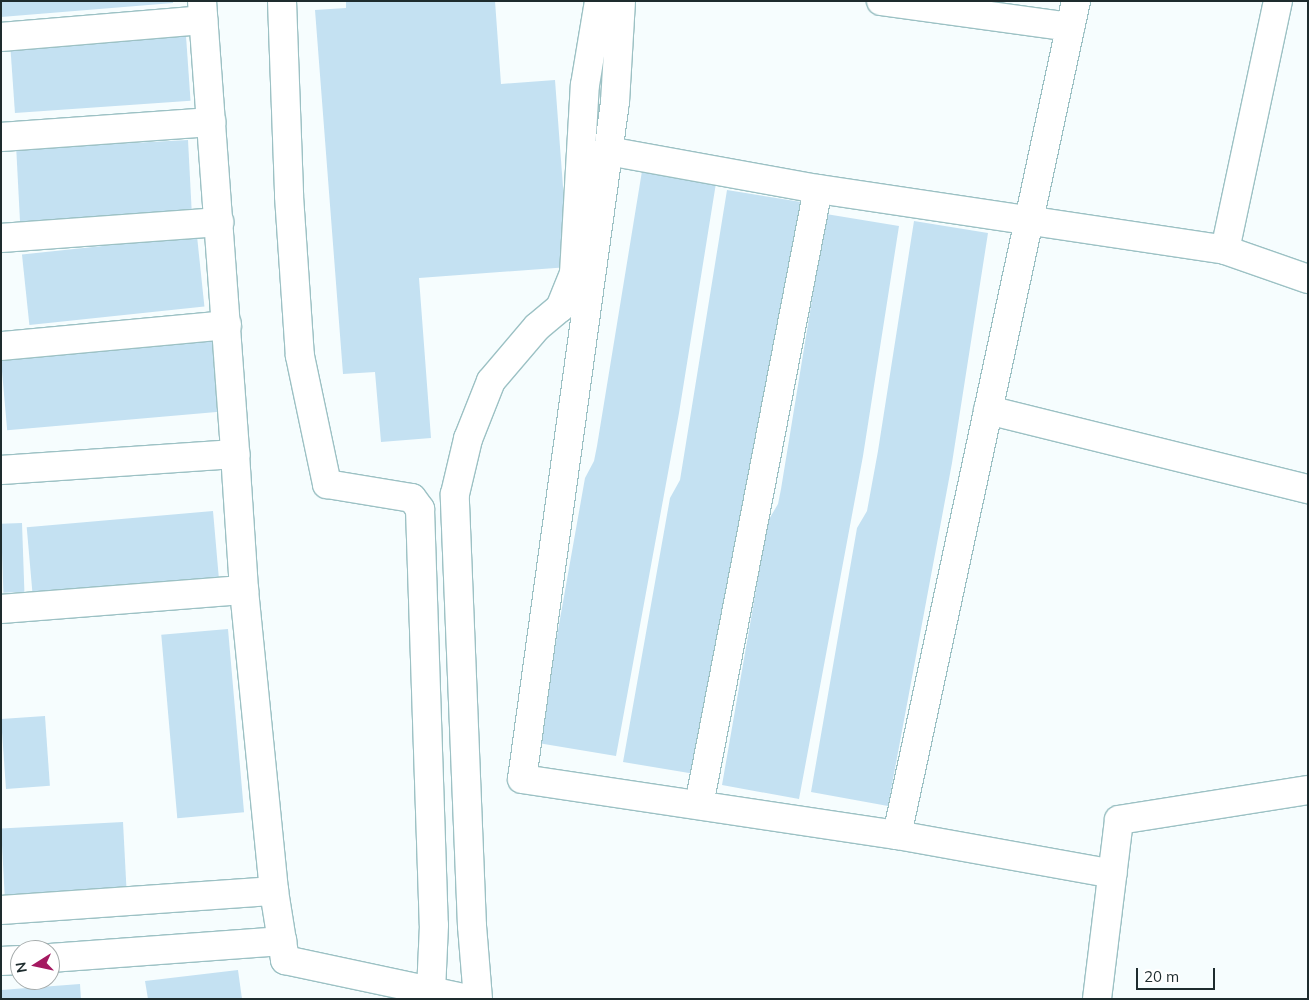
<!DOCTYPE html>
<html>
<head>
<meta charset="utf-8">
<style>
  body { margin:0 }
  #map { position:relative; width:1309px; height:1000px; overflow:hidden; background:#f6fdfe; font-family:Mulish,sans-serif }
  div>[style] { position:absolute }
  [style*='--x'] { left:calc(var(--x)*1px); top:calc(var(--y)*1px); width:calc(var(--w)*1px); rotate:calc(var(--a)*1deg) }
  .building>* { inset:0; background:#c4e1f2; transform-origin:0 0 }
  .roads { filter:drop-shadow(1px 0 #9cc1c4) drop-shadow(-1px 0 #9cc1c4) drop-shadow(0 1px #9cc1c4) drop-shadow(0 -1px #9cc1c4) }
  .minor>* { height:28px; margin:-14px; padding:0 14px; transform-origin:14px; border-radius:14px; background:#fff }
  span { translate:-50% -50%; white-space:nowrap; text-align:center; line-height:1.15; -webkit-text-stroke:4.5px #fff; paint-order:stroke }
  .frame { position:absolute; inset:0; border:2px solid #1e2c2e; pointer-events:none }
  .north { position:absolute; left:10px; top:940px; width:50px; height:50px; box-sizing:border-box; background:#fff; border:1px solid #a5abab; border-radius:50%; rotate:260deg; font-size:14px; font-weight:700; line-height:20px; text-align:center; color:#1e2c2e }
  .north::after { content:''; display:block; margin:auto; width:18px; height:22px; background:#a41960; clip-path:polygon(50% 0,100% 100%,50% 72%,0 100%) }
  .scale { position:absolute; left:1136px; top:968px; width:79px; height:22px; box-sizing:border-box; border:2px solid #1e2c2e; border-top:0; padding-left:6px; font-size:15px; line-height:18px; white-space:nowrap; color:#1e2c2e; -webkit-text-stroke:4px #fff; paint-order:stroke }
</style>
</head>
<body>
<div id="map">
  <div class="building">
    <i style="clip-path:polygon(1px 1px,173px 1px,173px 3px,1px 17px)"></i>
    <i style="clip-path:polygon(346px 1px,495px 1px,501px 84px,555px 80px,569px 267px,419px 278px,431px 438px,381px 442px,375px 372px,343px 374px,315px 10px,346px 8px)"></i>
    <i style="left:186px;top:36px;width:65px;height:176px;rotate:86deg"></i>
    <i style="left:188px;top:140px;width:74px;height:172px;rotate:87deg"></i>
    <i style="clip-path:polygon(642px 171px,716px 183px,679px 413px,616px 756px,538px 743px,585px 478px,594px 461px,597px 446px)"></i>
    <i style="clip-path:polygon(727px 190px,801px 202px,776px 359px,701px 775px,623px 762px,670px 498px,680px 480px)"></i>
    <i style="clip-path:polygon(826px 214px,899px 226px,863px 456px,799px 799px,722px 785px,768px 521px,778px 504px,781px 489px)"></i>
    <i style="clip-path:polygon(914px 221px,988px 233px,952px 463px,888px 806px,811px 792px,857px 528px,867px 511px,878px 451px)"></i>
    <i style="left:197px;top:236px;width:71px;height:176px;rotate:84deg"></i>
    <i style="left:213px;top:339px;width:73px;height:213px;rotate:85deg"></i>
    <i style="left:213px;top:511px;width:70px;height:187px;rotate:85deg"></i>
    <i style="left:22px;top:523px;width:69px;height:21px;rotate:88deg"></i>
    <i style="left:228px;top:629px;width:184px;height:67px;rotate:85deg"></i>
    <i style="left:45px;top:716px;width:70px;height:44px;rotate:86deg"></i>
    <i style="left:123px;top:822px;width:70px;height:122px;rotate:87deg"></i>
    <i style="clip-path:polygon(238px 970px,242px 999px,148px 999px,145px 981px)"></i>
    <i style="clip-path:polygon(80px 984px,81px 999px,1px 999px,1px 990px)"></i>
  </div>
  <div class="roads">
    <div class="minor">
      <i style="--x:202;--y:1;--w:454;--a:85.8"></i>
      <i style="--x:282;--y:1;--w:195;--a:87.9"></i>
      <i style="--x:289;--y:196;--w:160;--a:86.1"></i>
      <i style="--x:300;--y:356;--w:131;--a:78.1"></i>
      <i style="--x:327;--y:484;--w:86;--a:9.4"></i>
      <i style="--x:412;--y:498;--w:14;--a:54"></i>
      <i style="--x:420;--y:509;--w:416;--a:88.1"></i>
      <i style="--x:434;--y:925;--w:65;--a:92.6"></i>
      <i style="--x:621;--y:1;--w:101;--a:93.4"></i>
      <i style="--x:615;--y:102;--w:683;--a:97.82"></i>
      <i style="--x:522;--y:779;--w:379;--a:8.5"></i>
      <i style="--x:897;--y:835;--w:219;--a:10.2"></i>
      <i style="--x:881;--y:1;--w:191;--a:7.8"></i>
      <i style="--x:1;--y:37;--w:203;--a:-4.8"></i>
      <i style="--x:1;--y:137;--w:211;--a:-4.1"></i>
      <i style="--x:608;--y:151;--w:213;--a:10.3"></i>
      <i style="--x:818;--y:189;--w:412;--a:8.5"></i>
      <i style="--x:1225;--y:250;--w:88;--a:19.3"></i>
      <i style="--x:1;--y:238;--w:219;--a:-4.2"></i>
      <i style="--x:1225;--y:250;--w:255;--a:-78"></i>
      <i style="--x:1;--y:346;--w:227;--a:-5.3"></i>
      <i style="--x:988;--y:410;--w:330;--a:13.9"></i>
      <i style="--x:1;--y:470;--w:235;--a:-3.9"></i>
      <i style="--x:235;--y:454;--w:136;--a:86.2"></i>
      <i style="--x:1;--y:609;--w:244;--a:-4.5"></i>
      <i style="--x:244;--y:590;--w:302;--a:84.3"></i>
      <i style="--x:274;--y:891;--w:70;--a:80.9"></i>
      <i style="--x:285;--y:960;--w:188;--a:12"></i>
      <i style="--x:699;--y:805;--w:627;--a:-79.07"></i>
      <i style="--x:897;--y:835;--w:853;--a:-77.89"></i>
      <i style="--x:1;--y:910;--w:274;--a:-4"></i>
      <i style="--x:50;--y:958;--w:233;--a:-4.2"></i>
      <i style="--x:1;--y:961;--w:19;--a:-3"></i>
      <i style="--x:478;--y:999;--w:73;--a:-94.7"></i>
      <i style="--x:472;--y:926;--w:432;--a:-92.3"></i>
      <i style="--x:455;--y:494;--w:57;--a:-76.7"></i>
      <i style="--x:468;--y:439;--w:62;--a:-68.4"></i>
      <i style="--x:491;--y:381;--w:71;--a:-49.6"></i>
      <i style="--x:537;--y:327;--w:30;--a:-40"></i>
      <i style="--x:560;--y:308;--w:38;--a:-68"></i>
      <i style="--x:574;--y:273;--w:188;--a:-86.7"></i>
      <i style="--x:585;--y:85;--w:85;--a:-80.5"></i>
      <i style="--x:1097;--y:999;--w:180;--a:-83"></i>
      <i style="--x:1119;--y:820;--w:191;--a:-9"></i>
    </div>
  </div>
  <div class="frame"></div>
  <div class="north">N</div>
  <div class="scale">20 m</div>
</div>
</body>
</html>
